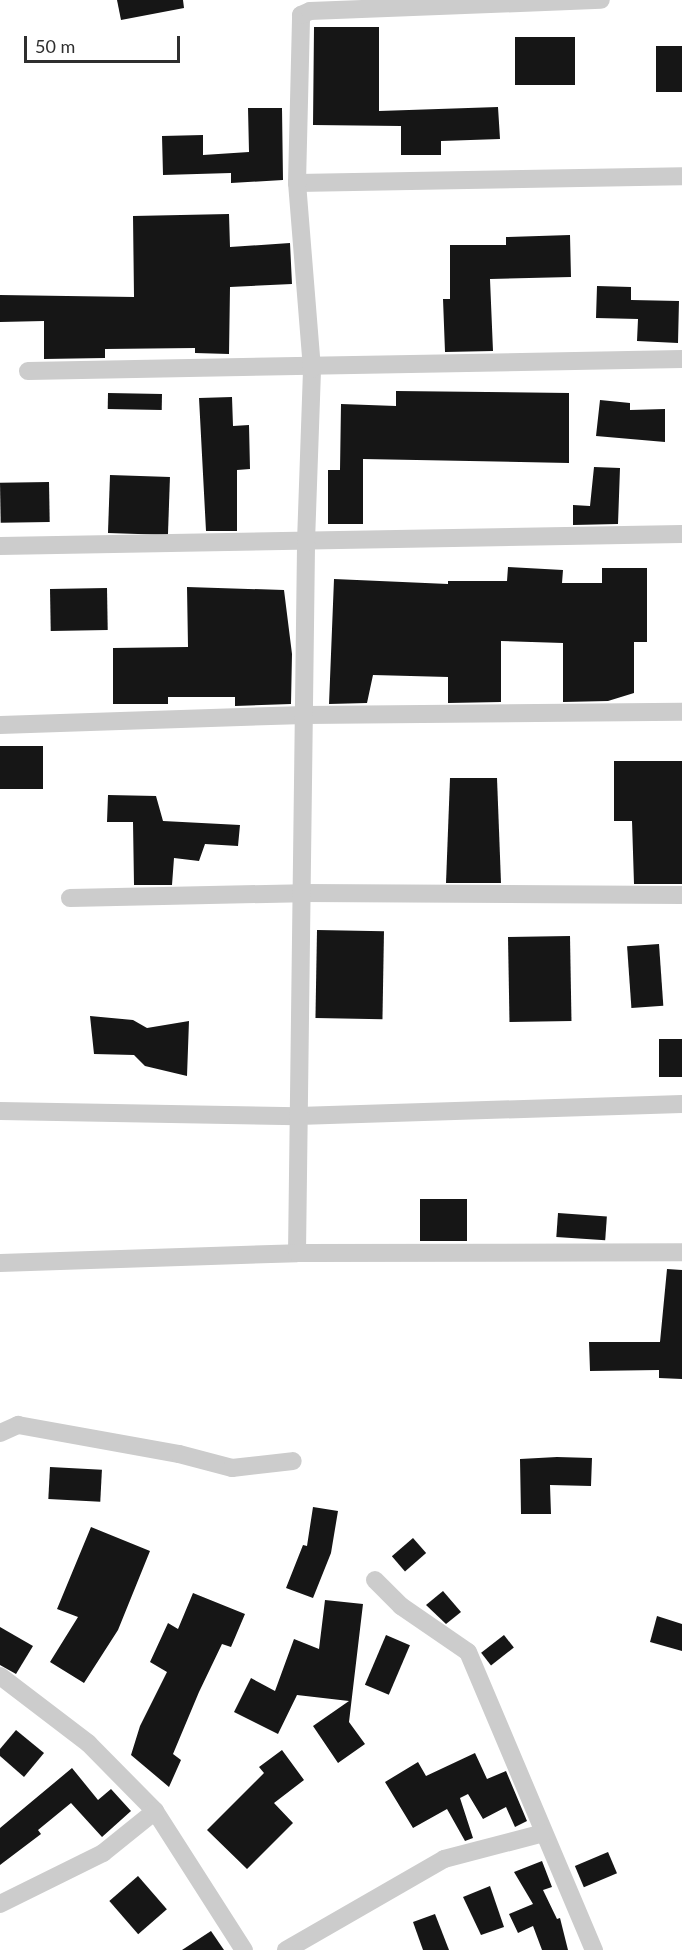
<!DOCTYPE html>
<html>
<head>
<meta charset="utf-8">
<style>
  body { margin:0 }
  #map { position:relative; width:682px; height:1950px; overflow:hidden; background:#fff; font-family:Lato,sans-serif }
  div>[style] { position:absolute }
  [style*='--x'] { left:calc(var(--x)*1px); top:calc(var(--y)*1px); width:calc(var(--w)*1px); rotate:calc(var(--a)*1deg) }
  .building>* { inset:0; background:#161616; transform-origin:0 0 }
  .street>* { height:18px; margin:-9px; padding:0 9px; transform-origin:9px; border-radius:9px; background:#ccc }
  span { translate:-50% -50%; white-space:nowrap; text-align:center; line-height:1.15; -webkit-text-stroke:6px #fff; paint-order:stroke }
  .scale { position:absolute; left:24px; top:36px; width:156px; height:27px; box-sizing:border-box; border:3px solid #2f2f2f; border-top:0; padding-left:8px; font-size:18px; line-height:21px; white-space:nowrap; color:#2f2f2f; -webkit-text-stroke:4px #fff; paint-order:stroke }
</style>
</head>
<body>
<div id="map">
  <div class="building">
    <i style="clip-path:polygon(117px 0,183px 0,184px 8px,121px 20px)"></i>
    <i style="clip-path:polygon(314px 27px,379px 27px,379px 111px,498px 107px,500px 139px,441px 141px,441px 155px,401px 155px,401px 126px,313px 125px)"></i>
    <i style="left:515px;top:37px;width:60px;height:48px"></i>
    <i style="left:682px;top:46px;width:46px;height:26px;rotate:90deg"></i>
    <i style="clip-path:polygon(248px 108px,282px 108px,283px 180px,231px 183px,231px 173px,163px 175px,162px 136px,203px 135px,203px 155px,249px 152px)"></i>
    <i style="clip-path:polygon(229px 214px,230px 247px,290px 243px,292px 284px,230px 287px,229px 354px,195px 353px,195px 348px,105px 349px,105px 358px,44px 359px,44px 321px,0 322px,0 295px,134px 297px,133px 216px)"></i>
    <i style="clip-path:polygon(570px 235px,571px 277px,490px 279px,493px 351px,445px 352px,443px 299px,450px 299px,450px 245px,506px 245px,506px 237px)"></i>
    <i style="clip-path:polygon(597px 286px,631px 287px,631px 300px,679px 301px,678px 343px,637px 341px,638px 319px,596px 318px)"></i>
    <i style="clip-path:polygon(396px 391px,569px 393px,569px 463px,363px 459px,363px 524px,328px 524px,328px 470px,340px 470px,341px 404px,396px 406px)"></i>
    <i style="left:108px;top:393px;width:54px;height:16px;rotate:1deg"></i>
    <i style="clip-path:polygon(232px 397px,233px 426px,249px 425px,250px 469px,237px 470px,237px 531px,206px 531px,199px 398px)"></i>
    <i style="clip-path:polygon(600px 400px,630px 403px,630px 410px,665px 409px,665px 442px,596px 436px)"></i>
    <i style="clip-path:polygon(594px 467px,620px 468px,618px 524px,573px 525px,573px 505px,590px 506px)"></i>
    <i style="left:110px;top:475px;width:60px;height:58px;rotate:2deg"></i>
    <i style="left:49px;top:482px;width:40px;height:49px;rotate:89deg"></i>
    <i style="clip-path:polygon(508px 567px,563px 570px,562px 583px,602px 583px,602px 568px,647px 568px,647px 642px,634px 642px,634px 693px,608px 701px,563px 702px,563px 643px,501px 641px,501px 702px,448px 703px,448px 677px,373px 675px,367px 703px,329px 704px,334px 579px,448px 584px,448px 581px,507px 581px)"></i>
    <i style="clip-path:polygon(187px 587px,284px 590px,292px 654px,291px 704px,235px 706px,235px 697px,168px 697px,168px 704px,113px 704px,113px 648px,188px 647px)"></i>
    <i style="left:107px;top:588px;width:42px;height:57px;rotate:89deg"></i>
    <i style="left:0;top:746px;width:43px;height:43px"></i>
    <i style="clip-path:polygon(614px 761px,682px 761px,682px 884px,634px 884px,632px 821px,614px 821px)"></i>
    <i style="clip-path:polygon(450px 778px,497px 778px,501px 883px,446px 883px)"></i>
    <i style="clip-path:polygon(108px 795px,156px 796px,163px 821px,240px 825px,238px 846px,205px 844px,199px 861px,174px 858px,172px 885px,134px 885px,133px 822px,107px 822px)"></i>
    <i style="left:317px;top:930px;width:67px;height:88px;rotate:1deg"></i>
    <i style="left:570px;top:936px;width:85px;height:62px;rotate:89deg"></i>
    <i style="left:659px;top:944px;width:62px;height:32px;rotate:86deg"></i>
    <i style="clip-path:polygon(90px 1016px,133px 1020px,147px 1028px,189px 1021px,187px 1076px,145px 1066px,134px 1055px,94px 1054px)"></i>
    <i style="left:682px;top:1039px;width:38px;height:23px;rotate:90deg"></i>
    <i style="left:420px;top:1199px;width:47px;height:42px"></i>
    <i style="left:558px;top:1213px;width:49px;height:24px;rotate:4deg"></i>
    <i style="clip-path:polygon(667px 1269px,682px 1270px,682px 1379px,659px 1378px,659px 1370px,590px 1371px,589px 1342px,660px 1342px)"></i>
    <i style="clip-path:polygon(557px 1457px,592px 1458px,591px 1486px,550px 1485px,551px 1514px,521px 1514px,520px 1459px)"></i>
    <i style="left:50px;top:1467px;width:52px;height:32px;rotate:3deg"></i>
    <i style="clip-path:polygon(313px 1507px,338px 1511px,331px 1553px,313px 1598px,286px 1588px,303px 1545px,307px 1546px)"></i>
    <i style="clip-path:polygon(91px 1527px,150px 1551px,118px 1630px,84px 1683px,50px 1662px,78px 1617px,57px 1609px)"></i>
    <i style="left:413px;top:1538px;width:20px;height:28px;rotate:49deg"></i>
    <i style="clip-path:polygon(443px 1591px,461px 1612px,446px 1624px,426px 1605px)"></i>
    <i style="clip-path:polygon(193px 1593px,245px 1614px,231px 1647px,222px 1644px,199px 1692px,173px 1754px,181px 1760px,169px 1787px,131px 1755px,140px 1726px,167px 1672px,150px 1662px,168px 1623px,178px 1629px)"></i>
    <i style="clip-path:polygon(325px 1600px,363px 1604px,349px 1722px,365px 1744px,338px 1763px,313px 1726px,349px 1701px,297px 1695px,278px 1734px,234px 1712px,251px 1678px,275px 1691px,294px 1639px,319px 1649px)"></i>
    <i style="clip-path:polygon(657px 1616px,682px 1624px,682px 1651px,650px 1642px)"></i>
    <i style="clip-path:polygon(0 1627px,33px 1646px,16px 1674px,0 1665px)"></i>
    <i style="left:386px;top:1635px;width:26px;height:54px;rotate:23deg"></i>
    <i style="left:504px;top:1635px;width:16px;height:29px;rotate:52deg"></i>
    <i style="clip-path:polygon(16px 1730px,44px 1753px,24px 1777px,0 1756px,0 1749px)"></i>
    <i style="clip-path:polygon(282px 1750px,304px 1780px,274px 1803px,293px 1823px,247px 1869px,207px 1830px,264px 1773px,259px 1767px)"></i>
    <i style="clip-path:polygon(475px 1753px,487px 1779px,506px 1771px,527px 1821px,515px 1827px,506px 1807px,483px 1819px,468px 1794px,460px 1798px,473px 1838px,465px 1841px,447px 1809px,413px 1828px,385px 1782px,418px 1762px,426px 1776px)"></i>
    <i style="clip-path:polygon(72px 1768px,98px 1800px,111px 1789px,131px 1811px,102px 1837px,71px 1803px,38px 1830px,41px 1834px,0 1865px,0 1828px)"></i>
    <i style="left:608px;top:1852px;width:23px;height:36px;rotate:67deg"></i>
    <i style="clip-path:polygon(542px 1861px,552px 1887px,543px 1890px,557px 1919px,560px 1918px,568px 1950px,542px 1950px,533px 1926px,518px 1933px,509px 1914px,533px 1904px,514px 1872px)"></i>
    <i style="left:138px;top:1876px;width:44px;height:38px;rotate:49deg"></i>
    <i style="clip-path:polygon(490px 1886px,504px 1927px,481px 1935px,463px 1897px)"></i>
    <i style="clip-path:polygon(435px 1914px,449px 1950px,423px 1950px,413px 1922px)"></i>
    <i style="clip-path:polygon(211px 1931px,224px 1950px,182px 1950px)"></i>
  </div>
  <div class="street">
    <i style="--x:297;--y:183;--w:385;--a:-1"></i>
    <i style="--x:28;--y:371;--w:654;--a:-1.05"></i>
    <i style="--x:0;--y:546;--w:682;--a:-1.01"></i>
    <i style="--x:0;--y:725;--w:305;--a:-1.9"></i>
    <i style="--x:305;--y:715;--w:377;--a:-0.5"></i>
    <i style="--x:70;--y:898;--w:232;--a:-1.2"></i>
    <i style="--x:302;--y:893;--w:380;--a:0.3"></i>
    <i style="--x:0;--y:1111;--w:298;--a:1"></i>
    <i style="--x:298;--y:1116;--w:384;--a:-1.8"></i>
    <i style="--x:297;--y:1253;--w:711;--a:-89.27"></i>
    <i style="--x:306;--y:542;--w:173;--a:-88"></i>
    <i style="--x:312;--y:369;--w:187;--a:-94.6"></i>
    <i style="--x:297;--y:183;--w:168;--a:-88.6"></i>
    <i style="--x:301;--y:15;--w:10;--a:-24"></i>
    <i style="--x:310;--y:11;--w:291;--a:-2.2"></i>
    <i style="--x:0;--y:1263;--w:297;--a:-1.9"></i>
    <i style="--x:297;--y:1253;--w:385;--a:-0.1"></i>
    <i style="--x:0;--y:1433;--w:20;--a:-24"></i>
    <i style="--x:18;--y:1425;--w:164;--a:10.2"></i>
    <i style="--x:179;--y:1454;--w:55;--a:14.8"></i>
    <i style="--x:232;--y:1468;--w:61;--a:-6.5"></i>
    <i style="--x:375;--y:1580;--w:37;--a:45"></i>
    <i style="--x:401;--y:1606;--w:81;--a:34.5"></i>
    <i style="--x:468;--y:1652;--w:324;--a:67.1"></i>
    <i style="--x:0;--y:1676;--w:111;--a:37.3"></i>
    <i style="--x:88;--y:1743;--w:95;--a:45.4"></i>
    <i style="--x:155;--y:1811;--w:165;--a:57.4"></i>
    <i style="--x:0;--y:1904;--w:115;--a:-26.3"></i>
    <i style="--x:103;--y:1853;--w:67;--a:-38.9"></i>
    <i style="--x:286;--y:1950;--w:182;--a:-29.9"></i>
    <i style="--x:444;--y:1859;--w:103;--a:-14.6"></i>
  </div>
  <div class="scale">50 m</div>
</div>
</body>
</html>
